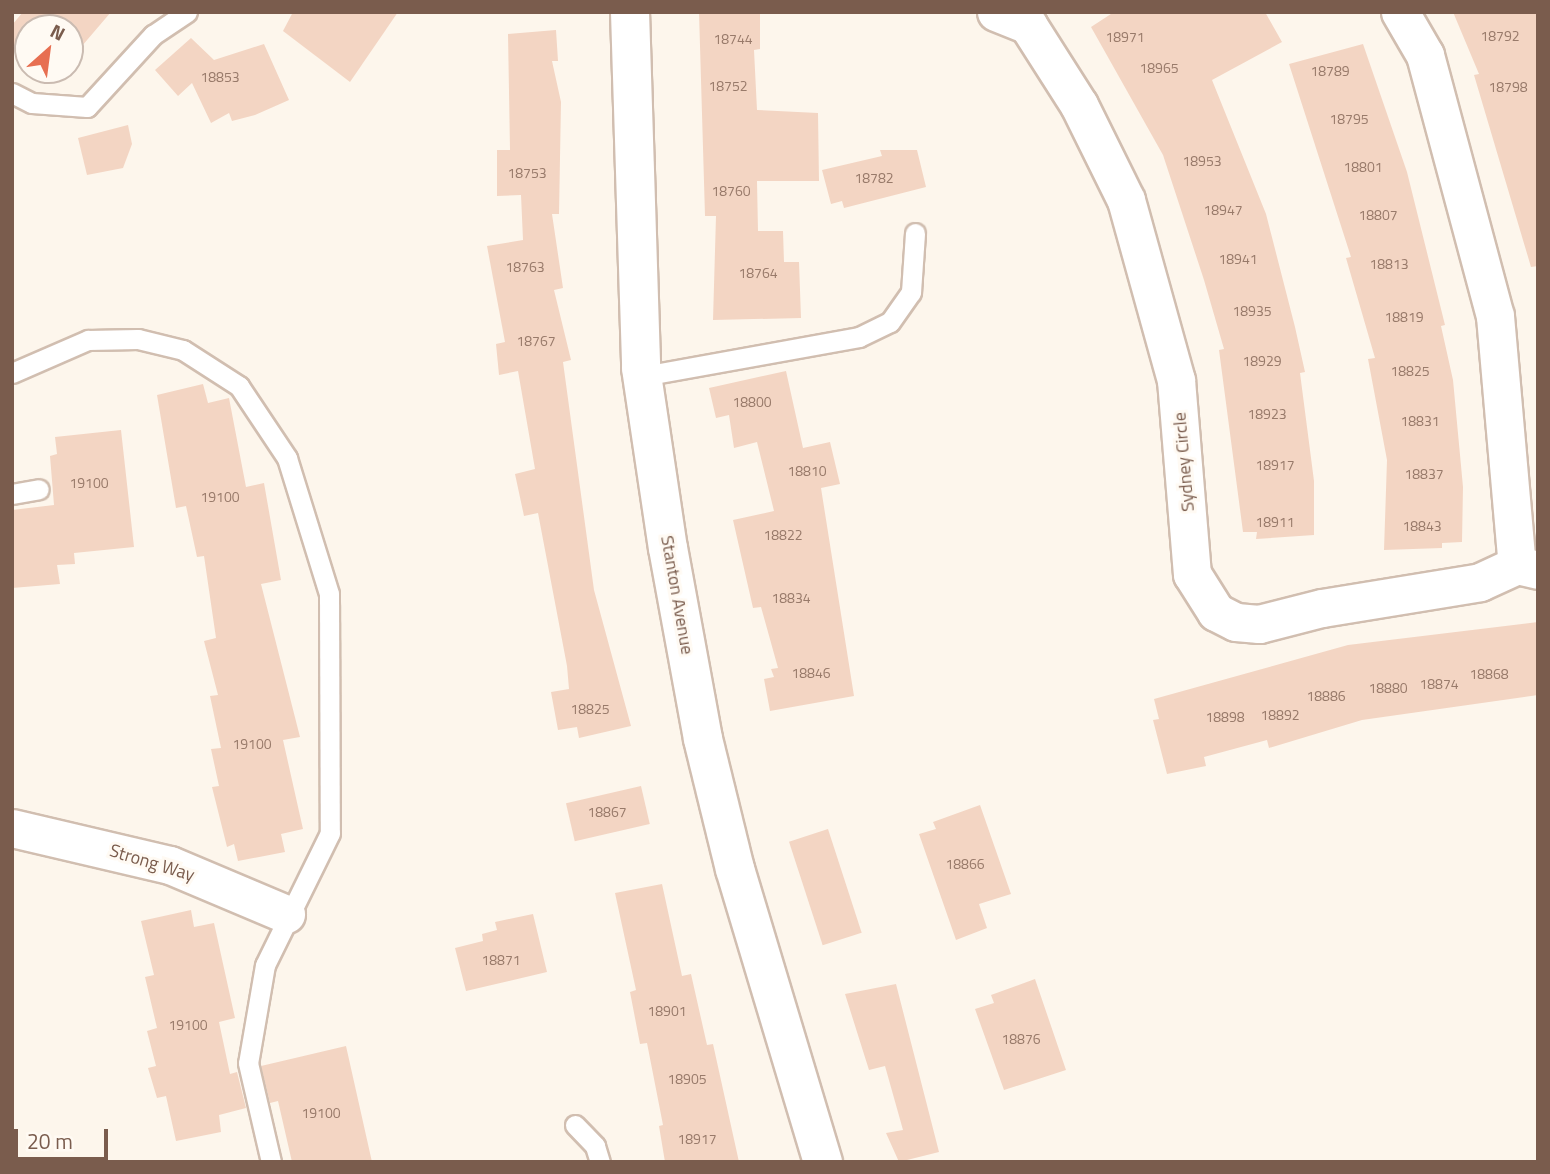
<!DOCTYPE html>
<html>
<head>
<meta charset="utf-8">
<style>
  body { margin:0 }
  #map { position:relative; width:1550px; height:1174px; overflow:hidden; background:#fdf6ec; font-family:"Titillium Web",sans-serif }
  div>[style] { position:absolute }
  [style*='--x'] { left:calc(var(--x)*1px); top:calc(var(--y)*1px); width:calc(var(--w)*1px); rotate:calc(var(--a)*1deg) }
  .building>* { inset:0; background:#f3d5c3; transform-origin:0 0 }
  .roads { filter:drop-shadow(2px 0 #d1beb0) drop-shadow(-2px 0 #d1beb0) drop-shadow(0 2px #d1beb0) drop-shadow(0 -2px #d1beb0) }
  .lane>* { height:19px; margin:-9.5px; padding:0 9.5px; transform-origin:9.5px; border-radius:9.5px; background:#fff }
  .street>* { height:37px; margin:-18.5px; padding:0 18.5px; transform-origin:18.5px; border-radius:18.5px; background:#fff }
  .secondary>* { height:38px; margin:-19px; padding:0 19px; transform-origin:19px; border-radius:19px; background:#fff }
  span { translate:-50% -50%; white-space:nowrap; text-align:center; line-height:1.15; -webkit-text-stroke:6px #fffaf3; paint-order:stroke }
  .number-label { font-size:14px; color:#987a6a }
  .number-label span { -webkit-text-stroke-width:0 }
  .street-label { font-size:18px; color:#7a5c4d }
  .frame { position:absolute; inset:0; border:14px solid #7a5c4d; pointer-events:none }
  .north { position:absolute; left:14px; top:14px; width:70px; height:70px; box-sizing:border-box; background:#fffaf3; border:2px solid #cabbb1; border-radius:50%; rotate:28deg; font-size:19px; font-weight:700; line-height:28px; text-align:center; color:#7a5c4d }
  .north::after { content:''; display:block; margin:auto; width:24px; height:32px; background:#e76f51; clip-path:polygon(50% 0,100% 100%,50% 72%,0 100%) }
  .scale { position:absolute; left:14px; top:1129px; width:94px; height:32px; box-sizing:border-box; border:4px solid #7a5c4d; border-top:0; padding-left:9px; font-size:21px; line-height:24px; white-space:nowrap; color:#7a5c4d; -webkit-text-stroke:5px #fffaf3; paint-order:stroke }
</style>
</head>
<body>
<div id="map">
  <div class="building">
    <i style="clip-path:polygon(23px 12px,111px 12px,70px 60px,70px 28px,28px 28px,28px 58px,12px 43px,12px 25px)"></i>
    <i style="clip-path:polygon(293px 12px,398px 12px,350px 82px,283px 31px)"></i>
    <i style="clip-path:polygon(699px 12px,760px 12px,760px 49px,754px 50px,757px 110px,818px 113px,819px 181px,757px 181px,758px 231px,783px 231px,784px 262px,799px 262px,801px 318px,713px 320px,716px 216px,705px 216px)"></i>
    <i style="clip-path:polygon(1114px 12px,1265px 12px,1282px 42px,1212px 80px,1266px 214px,1295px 327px,1305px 372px,1300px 373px,1314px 481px,1314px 535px,1256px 539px,1257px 532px,1243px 532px,1219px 350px,1224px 349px,1204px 280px,1163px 155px,1091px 27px)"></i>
    <i style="clip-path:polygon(1453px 12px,1538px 12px,1538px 266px,1531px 267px,1474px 75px,1479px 74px)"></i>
    <i style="clip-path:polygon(556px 30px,558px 61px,552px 61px,561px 102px,559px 214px,552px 214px,563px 288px,554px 290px,571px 360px,563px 362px,594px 590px,631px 726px,579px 738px,577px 727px,558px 730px,551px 692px,569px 689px,567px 666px,538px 513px,524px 516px,515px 474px,535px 469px,518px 371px,499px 375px,496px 344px,505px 342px,487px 246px,523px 240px,521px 195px,497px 196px,497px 150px,510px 150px,508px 34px)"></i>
    <i style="clip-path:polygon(191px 38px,214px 60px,264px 44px,289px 100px,255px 115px,232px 121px,229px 113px,211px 123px,192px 83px,178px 96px,155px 70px)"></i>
    <i style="clip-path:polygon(1363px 44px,1407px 172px,1445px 325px,1441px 326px,1453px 380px,1463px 487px,1462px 542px,1442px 543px,1442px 548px,1384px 550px,1387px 460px,1368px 359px,1375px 358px,1346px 258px,1351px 257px,1289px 64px)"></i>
    <i style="clip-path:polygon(128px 125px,132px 144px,123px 168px,87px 175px,78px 138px)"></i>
    <i style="clip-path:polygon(880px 150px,917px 150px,926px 187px,844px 208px,842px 201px,831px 204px,822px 170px,882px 156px)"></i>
    <i style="clip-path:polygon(786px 371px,803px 448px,830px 442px,840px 484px,821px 488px,854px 696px,770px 711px,764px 679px,774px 677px,771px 669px,778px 668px,761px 607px,753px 608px,733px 520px,774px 511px,757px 442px,734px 448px,729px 415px,716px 418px,709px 388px)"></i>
    <i style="clip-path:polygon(203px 384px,208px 403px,229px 398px,246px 487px,264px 483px,281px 580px,261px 584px,300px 737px,283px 740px,303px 829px,281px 834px,285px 852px,238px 861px,234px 844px,227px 847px,212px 787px,219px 786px,211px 749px,221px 748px,210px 696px,218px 695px,204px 641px,216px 638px,204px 556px,197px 557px,186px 506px,176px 508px,157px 395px)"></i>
    <i style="clip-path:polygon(121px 430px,134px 547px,74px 553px,75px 564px,57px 565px,60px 584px,12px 588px,12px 510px,54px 505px,50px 456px,57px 454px,55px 437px)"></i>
    <i style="clip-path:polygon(1538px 622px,1538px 695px,1362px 720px,1269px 748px,1267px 740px,1204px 757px,1206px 766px,1167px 774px,1153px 720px,1159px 719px,1154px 699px,1348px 645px)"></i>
    <i style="left:641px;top:786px;width:39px;height:77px;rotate:77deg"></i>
    <i style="clip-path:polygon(980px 805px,1011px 894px,979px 904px,987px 928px,956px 940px,919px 834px,936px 829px,933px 822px)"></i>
    <i style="left:828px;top:829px;width:109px;height:41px;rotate:72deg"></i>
    <i style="clip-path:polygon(662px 884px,682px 976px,691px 974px,707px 1045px,713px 1044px,739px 1162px,665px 1162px,659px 1126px,663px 1125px,647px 1043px,640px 1044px,630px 992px,636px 990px,615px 893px)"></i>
    <i style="clip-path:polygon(191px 910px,194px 927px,214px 923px,235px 1018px,219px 1022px,230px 1074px,237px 1072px,246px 1108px,219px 1115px,221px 1132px,176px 1141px,166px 1096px,157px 1098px,148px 1068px,156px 1066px,147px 1031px,157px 1028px,145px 977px,154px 975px,141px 921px)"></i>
    <i style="clip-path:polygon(533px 914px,547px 972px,466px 991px,455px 948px,483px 941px,482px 934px,497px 930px,495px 922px)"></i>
    <i style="clip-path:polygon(1035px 979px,1066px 1070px,1004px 1090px,975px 1009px,994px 1003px,991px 995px)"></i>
    <i style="clip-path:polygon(896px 984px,939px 1152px,899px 1162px,886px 1133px,903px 1130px,885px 1066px,869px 1070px,845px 994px)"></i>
    <i style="clip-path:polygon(346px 1046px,372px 1162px,292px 1162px,278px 1101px,270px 1103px,261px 1066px)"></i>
  </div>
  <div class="roads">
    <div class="lane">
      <i style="--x:12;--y:93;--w:22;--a:27"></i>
      <i style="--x:32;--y:103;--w:55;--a:4.2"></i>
      <i style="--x:87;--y:107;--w:98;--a:-47.5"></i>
      <i style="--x:153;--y:35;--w:41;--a:-34.1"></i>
      <i style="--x:12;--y:373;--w:83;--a:-23.5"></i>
      <i style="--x:88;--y:340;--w:50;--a:-1.1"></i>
      <i style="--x:138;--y:339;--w:46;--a:13.7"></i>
      <i style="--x:183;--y:350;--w:67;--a:32.7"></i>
      <i style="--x:239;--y:386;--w:87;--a:56.3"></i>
      <i style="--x:287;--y:458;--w:142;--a:72.8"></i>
      <i style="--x:329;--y:594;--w:239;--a:89.8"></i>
      <i style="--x:330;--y:833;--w:147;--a:116.2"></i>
      <i style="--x:265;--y:965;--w:99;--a:99.8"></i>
      <i style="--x:248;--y:1063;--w:102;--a:76.9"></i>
      <i style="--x:643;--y:376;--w:219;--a:-10.2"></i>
      <i style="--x:859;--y:337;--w:34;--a:-26"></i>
      <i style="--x:890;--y:322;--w:37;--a:-55"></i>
      <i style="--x:911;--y:292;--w:59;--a:-86.1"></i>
      <i style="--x:12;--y:494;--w:27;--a:-10"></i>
      <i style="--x:575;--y:1125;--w:29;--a:46"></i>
      <i style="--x:595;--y:1146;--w:17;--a:73"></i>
    </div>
    <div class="street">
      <i style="--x:996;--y:12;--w:35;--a:22"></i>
      <i style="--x:1028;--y:25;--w:95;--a:57.5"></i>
      <i style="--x:1079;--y:105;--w:106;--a:63.7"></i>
      <i style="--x:1126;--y:200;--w:187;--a:74.5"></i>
      <i style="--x:1176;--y:380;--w:195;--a:85.3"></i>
      <i style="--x:1192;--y:574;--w:45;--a:57.7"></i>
      <i style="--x:1216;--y:612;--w:22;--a:27"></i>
      <i style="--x:1236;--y:622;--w:23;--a:5"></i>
      <i style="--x:1259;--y:624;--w:65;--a:-14.3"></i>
      <i style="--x:1322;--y:608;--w:160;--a:-9.3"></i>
      <i style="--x:1480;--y:582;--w:41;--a:-24.7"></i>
      <i style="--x:1517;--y:565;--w:22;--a:13"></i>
      <i style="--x:1400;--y:12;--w:50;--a:59.8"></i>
      <i style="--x:1425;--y:55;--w:270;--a:75"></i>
      <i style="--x:1495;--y:316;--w:250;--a:85"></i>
      <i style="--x:12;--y:828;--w:162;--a:13.2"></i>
      <i style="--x:170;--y:865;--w:126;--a:22.9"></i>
    </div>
    <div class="secondary">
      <i style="--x:630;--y:12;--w:356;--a:88.2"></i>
      <i style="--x:641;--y:368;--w:182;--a:81.5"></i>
      <i style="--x:668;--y:548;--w:194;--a:79.6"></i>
      <i style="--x:703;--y:739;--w:134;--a:76.2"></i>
      <i style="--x:735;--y:869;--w:306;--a:73.3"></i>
    </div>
  </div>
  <div class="number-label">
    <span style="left:1500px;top:36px">18792</span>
    <span style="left:1125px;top:37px">18971</span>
    <span style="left:733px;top:39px">18744</span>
    <span style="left:1159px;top:68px">18965</span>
    <span style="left:1330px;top:71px">18789</span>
    <span style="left:220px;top:77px">18853</span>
    <span style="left:728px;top:86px">18752</span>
    <span style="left:1508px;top:87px">18798</span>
    <span style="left:1349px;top:119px">18795</span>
    <span style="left:1202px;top:161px">18953</span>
    <span style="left:1363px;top:167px">18801</span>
    <span style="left:527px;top:173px">18753</span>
    <span style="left:874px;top:178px">18782</span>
    <span style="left:731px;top:191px">18760</span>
    <span style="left:1223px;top:210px">18947</span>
    <span style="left:1378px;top:215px">18807</span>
    <span style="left:1238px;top:259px">18941</span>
    <span style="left:1389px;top:264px">18813</span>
    <span style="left:525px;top:267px">18763</span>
    <span style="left:758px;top:273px">18764</span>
    <span style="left:1252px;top:311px">18935</span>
    <span style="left:1404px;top:317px">18819</span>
    <span style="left:536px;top:341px">18767</span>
    <span style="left:1262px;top:361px">18929</span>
    <span style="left:1410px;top:371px">18825</span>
    <span style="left:752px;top:402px">18800</span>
    <span style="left:1267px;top:414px">18923</span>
    <span style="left:1420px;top:421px">18831</span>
    <span style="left:1275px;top:465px">18917</span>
    <span style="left:807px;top:471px">18810</span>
    <span style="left:1424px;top:474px">18837</span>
    <span style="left:89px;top:483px">19100</span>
    <span style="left:220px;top:497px">19100</span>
    <span style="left:1275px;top:522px">18911</span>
    <span style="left:1422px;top:526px">18843</span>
    <span style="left:783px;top:535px">18822</span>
    <span style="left:791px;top:598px">18834</span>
    <span style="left:811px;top:673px">18846</span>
    <span style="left:1489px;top:674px">18868</span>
    <span style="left:1439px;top:684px">18874</span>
    <span style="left:1388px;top:688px">18880</span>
    <span style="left:1326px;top:696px">18886</span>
    <span style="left:590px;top:709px">18825</span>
    <span style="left:1280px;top:715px">18892</span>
    <span style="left:1225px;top:717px">18898</span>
    <span style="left:252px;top:744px">19100</span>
    <span style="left:607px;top:812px">18867</span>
    <span style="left:965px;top:864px">18866</span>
    <span style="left:501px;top:960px">18871</span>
    <span style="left:667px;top:1011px">18901</span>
    <span style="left:188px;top:1025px">19100</span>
    <span style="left:1021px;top:1039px">18876</span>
    <span style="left:687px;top:1079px">18905</span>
    <span style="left:321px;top:1113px">19100</span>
    <span style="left:697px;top:1139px">18917</span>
  </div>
  <div class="street-label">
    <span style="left:1184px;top:462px;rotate:-95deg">Sydney Circle</span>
    <span style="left:677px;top:595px;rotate:80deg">Stanton Avenue</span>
    <span style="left:152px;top:863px;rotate:17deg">Strong Way</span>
  </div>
  <div class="frame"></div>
  <div class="north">N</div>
  <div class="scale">20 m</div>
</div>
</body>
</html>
